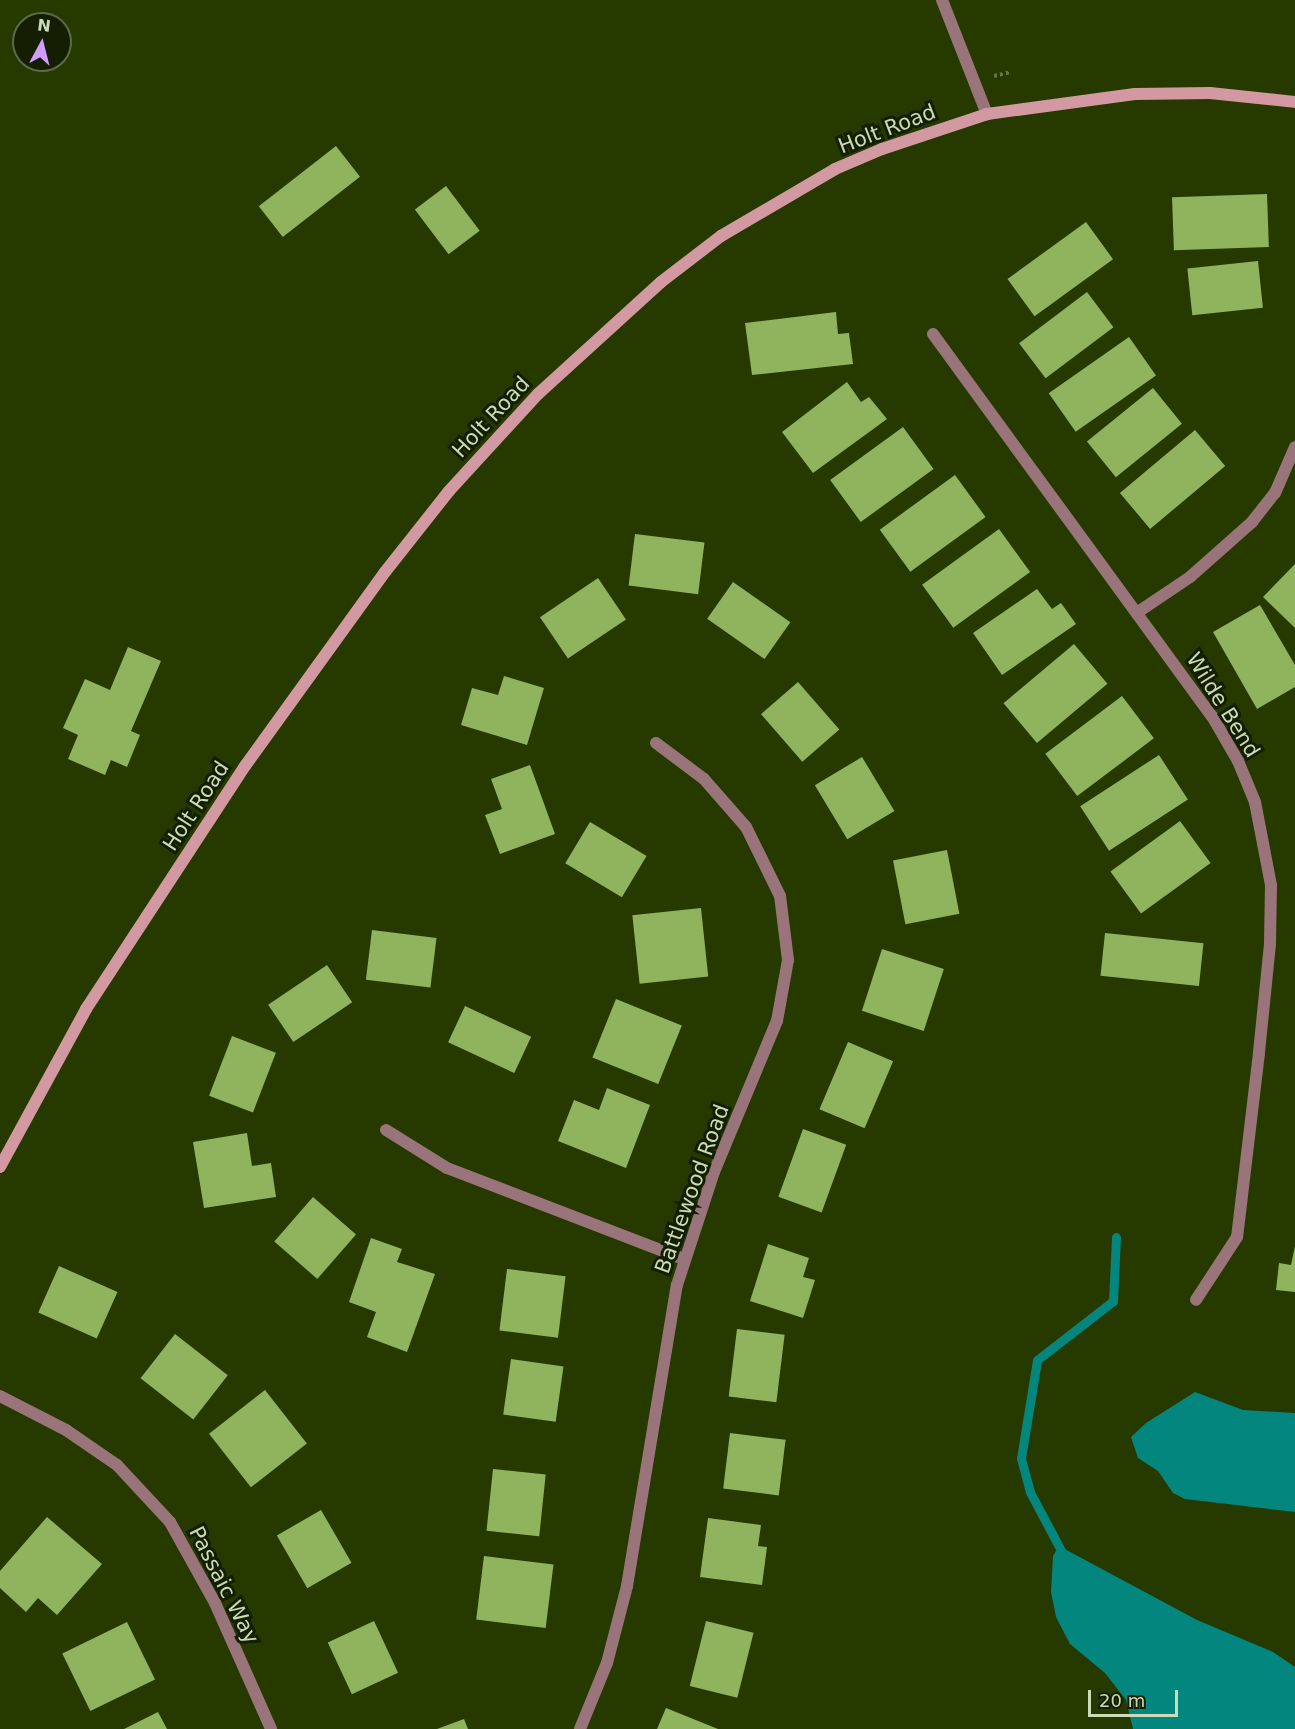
<!DOCTYPE html>
<html>
<head>
<meta charset="utf-8">
<style>
  body { margin:0 }
  #map { position:relative; width:1295px; height:1729px; overflow:hidden; background:#263a00; font-family:"DejaVu Sans",sans-serif }
  div>[style] { position:absolute }
  [style*='--x'] { left:calc(var(--x)*1px); top:calc(var(--y)*1px); width:calc(var(--w)*1px); rotate:calc(var(--a)*1deg) }
  .water>* { inset:0; background:#03867e }
  .stream>* { height:9px; margin:-4.5px; padding:0 4.5px; transform-origin:4.5px; border-radius:4.5px; background:#03867e }
  .building>* { inset:0; background:#90b45e; transform-origin:0 0 }
  .path>* { height:4px; margin-top:-2px; transform-origin:0; background:repeating-linear-gradient(90deg,#637645 0 3px,transparent 0 6px) }
  .street>* { height:12px; margin:-6px; padding:0 6px; transform-origin:6px; border-radius:6px; background:#99747a }
  .secondary>* { height:12px; margin:-6px; padding:0 6px; transform-origin:6px; border-radius:6px; background:#d399a3 }
  span { translate:-50% -50%; white-space:nowrap; text-align:center; line-height:1.15; -webkit-text-stroke:6px #131e02; paint-order:stroke }
  .street-label { font-size:21px; color:#cadbb7 }
  .north { position:absolute; left:12px; top:12px; width:60px; height:60px; box-sizing:border-box; background:#131e02; border:2px solid #5c6a4a; border-radius:50%; rotate:7deg; font-size:16px; font-weight:700; line-height:24px; text-align:center; color:#cadbb7 }
  .north::after { content:''; display:block; margin:auto; width:21px; height:27px; background:#d09dfe; clip-path:polygon(50% 0,100% 100%,50% 72%,0 100%) }
  .scale { position:absolute; left:1088px; top:1690px; width:90px; height:27px; box-sizing:border-box; border:3px solid #cadbb7; border-top:0; padding-left:8px; font-size:18px; line-height:21px; white-space:nowrap; color:#cadbb7; -webkit-text-stroke:4px #131e02; paint-order:stroke }
</style>
</head>
<body>
<div id="map">
  <div class="water">
    <i style="clip-path:polygon(1195px 1392px,1243px 1410px,1295px 1413px,1295px 1512px,1185px 1499px,1173px 1493px,1158px 1471px,1138px 1458px,1131px 1437px,1146px 1423px)"></i>
    <i style="clip-path:polygon(1059px 1546px,1197px 1620px,1273px 1652px,1295px 1667px,1295px 1729px,1133px 1729px,1126px 1700px,1105px 1673px,1070px 1644px,1056px 1617px,1051px 1592px,1053px 1556px)"></i>
  </div>
  <div class="stream">
    <i style="--x:1064;--y:1556;--w:72;--a:-118"></i>
    <i style="--x:1030;--y:1492;--w:35;--a:-105"></i>
    <i style="--x:1021;--y:1458;--w:99;--a:-80.7"></i>
    <i style="--x:1037;--y:1360;--w:96;--a:-37.8"></i>
    <i style="--x:1113;--y:1301;--w:64;--a:-87.3"></i>
  </div>
  <div class="building">
    <i style="left:336px;top:146px;width:39px;height:98px;rotate:52deg"></i>
    <i style="left:446px;top:186px;width:56px;height:39px;rotate:53deg"></i>
    <i style="left:1267px;top:194px;width:53px;height:95px;rotate:88deg"></i>
    <i style="left:1086px;top:222px;width:46px;height:97px;rotate:54deg"></i>
    <i style="left:1258px;top:261px;width:47px;height:71px;rotate:84deg"></i>
    <i style="left:1087px;top:292px;width:44px;height:85px;rotate:53deg"></i>
    <i style="clip-path:polygon(836px 312px,838px 334px,849px 333px,853px 364px,752px 375px,745px 323px)"></i>
    <i style="left:1129px;top:337px;width:47px;height:98px;rotate:55deg"></i>
    <i style="clip-path:polygon(847px 382px,861px 402px,869px 397px,887px 419px,813px 473px,782px 432px)"></i>
    <i style="left:1153px;top:388px;width:46px;height:85px;rotate:51deg"></i>
    <i style="left:903px;top:427px;width:52px;height:90px;rotate:54deg"></i>
    <i style="left:1195px;top:430px;width:47px;height:98px;rotate:50deg"></i>
    <i style="left:955px;top:475px;width:52px;height:93px;rotate:54deg"></i>
    <i style="left:999px;top:529px;width:53px;height:95px;rotate:54deg"></i>
    <i style="left:635px;top:534px;width:70px;height:52px;rotate:7deg"></i>
    <i style="clip-path:polygon(1295px 564px,1295px 628px,1263px 597px)"></i>
    <i style="left:598px;top:578px;width:50px;height:70px;rotate:56deg"></i>
    <i style="left:733px;top:582px;width:70px;height:45px;rotate:35deg"></i>
    <i style="clip-path:polygon(1037px 589px,1052px 609px,1061px 603px,1076px 624px,1002px 675px,973px 633px)"></i>
    <i style="clip-path:polygon(1260px 605px,1295px 665px,1295px 687px,1257px 709px,1213px 632px)"></i>
    <i style="left:1074px;top:644px;width:52px;height:92px;rotate:50deg"></i>
    <i style="clip-path:polygon(128px 647px,161px 661px,131px 731px,140px 735px,127px 767px,111px 760px,105px 775px,68px 759px,78px 735px,63px 728px,85px 679px,110px 690px)"></i>
    <i style="clip-path:polygon(504px 676px,544px 688px,527px 745px,461px 725px,472px 688px,498px 695px)"></i>
    <i style="left:798px;top:682px;width:63px;height:49px;rotate:49deg"></i>
    <i style="left:1122px;top:696px;width:53px;height:96px;rotate:53deg"></i>
    <i style="left:1159px;top:755px;width:53px;height:94px;rotate:57deg"></i>
    <i style="left:862px;top:757px;width:63px;height:55px;rotate:59deg"></i>
    <i style="clip-path:polygon(530px 765px,555px 834px,500px 854px,485px 815px,502px 809px,491px 779px)"></i>
    <i style="left:1180px;top:821px;width:52px;height:86px;rotate:54deg"></i>
    <i style="left:590px;top:822px;width:66px;height:48px;rotate:31deg"></i>
    <i style="left:947px;top:850px;width:65px;height:55px;rotate:79deg"></i>
    <i style="left:701px;top:908px;width:69px;height:69px;rotate:84deg"></i>
    <i style="left:372px;top:930px;width:65px;height:50px;rotate:7deg"></i>
    <i style="left:1105px;top:933px;width:99px;height:43px;rotate:6deg"></i>
    <i style="left:882px;top:949px;width:65px;height:65px;rotate:18deg"></i>
    <i style="left:327px;top:965px;width:45px;height:71px;rotate:56deg"></i>
    <i style="left:616px;top:999px;width:71px;height:63px;rotate:22deg"></i>
    <i style="left:465px;top:1006px;width:73px;height:40px;rotate:25deg"></i>
    <i style="left:232px;top:1036px;width:47px;height:64px;rotate:21deg"></i>
    <i style="left:848px;top:1042px;width:49px;height:73px;rotate:23deg"></i>
    <i style="clip-path:polygon(607px 1088px,650px 1105px,626px 1168px,558px 1141px,574px 1100px,599px 1110px)"></i>
    <i style="left:803px;top:1129px;width:46px;height:72px;rotate:20deg"></i>
    <i style="clip-path:polygon(247px 1133px,252px 1166px,271px 1163px,276px 1197px,204px 1208px,193px 1142px)"></i>
    <i style="left:313px;top:1197px;width:57px;height:59px;rotate:41deg"></i>
    <i style="clip-path:polygon(371px 1238px,402px 1249px,397px 1262px,435px 1274px,407px 1352px,367px 1337px,376px 1312px,349px 1302px)"></i>
    <i style="clip-path:polygon(768px 1244px,809px 1258px,803px 1277px,815px 1280px,803px 1318px,750px 1301px)"></i>
    <i style="clip-path:polygon(1295px 1246px,1295px 1292px,1276px 1290px,1279px 1263px,1291px 1265px)"></i>
    <i style="left:59px;top:1266px;width:64px;height:51px;rotate:24deg"></i>
    <i style="left:507px;top:1269px;width:59px;height:62px;rotate:7deg"></i>
    <i style="left:737px;top:1329px;width:48px;height:68px;rotate:7deg"></i>
    <i style="left:175px;top:1334px;width:67px;height:56px;rotate:38deg"></i>
    <i style="left:511px;top:1359px;width:53px;height:56px;rotate:8deg"></i>
    <i style="left:265px;top:1390px;width:68px;height:71px;rotate:52deg"></i>
    <i style="left:730px;top:1433px;width:56px;height:56px;rotate:7deg"></i>
    <i style="left:493px;top:1469px;width:53px;height:62px;rotate:6deg"></i>
    <i style="left:321px;top:1510px;width:61px;height:51px;rotate:60deg"></i>
    <i style="clip-path:polygon(47px 1517px,102px 1564px,57px 1615px,38px 1598px,26px 1612px,0 1588px,0 1571px)"></i>
    <i style="clip-path:polygon(708px 1518px,761px 1525px,758px 1546px,767px 1547px,762px 1585px,700px 1577px)"></i>
    <i style="left:484px;top:1556px;width:70px;height:64px;rotate:7deg"></i>
    <i style="left:374px;top:1621px;width:57px;height:51px;rotate:65deg"></i>
    <i style="left:706px;top:1621px;width:49px;height:67px;rotate:14deg"></i>
    <i style="left:127px;top:1622px;width:64px;height:72px;rotate:64deg"></i>
    <i style="clip-path:polygon(666px 1708px,718px 1729px,657px 1729px)"></i>
    <i style="clip-path:polygon(158px 1712px,167px 1729px,124px 1729px)"></i>
    <i style="clip-path:polygon(464px 1719px,468px 1729px,437px 1729px)"></i>
  </div>
  <div class="path">
    <i style="--x:994;--y:76;--w:17;--a:-13"></i>
  </div>
  <div class="street">
    <i style="--x:942;--y:0;--w:123;--a:68.5"></i>
    <i style="--x:933;--y:334;--w:473;--a:53.9"></i>
    <i style="--x:1212;--y:716;--w:52;--a:60"></i>
    <i style="--x:1238;--y:761;--w:44;--a:67.5"></i>
    <i style="--x:1255;--y:802;--w:85;--a:79.1"></i>
    <i style="--x:1271;--y:885;--w:59;--a:91"></i>
    <i style="--x:1270;--y:944;--w:110;--a:95.8"></i>
    <i style="--x:1259;--y:1053;--w:185;--a:96.8"></i>
    <i style="--x:1237;--y:1237;--w:75;--a:123.1"></i>
    <i style="--x:1138;--y:612;--w:63;--a:-33.9"></i>
    <i style="--x:1190;--y:577;--w:83;--a:-41.6"></i>
    <i style="--x:1252;--y:522;--w:37;--a:-52"></i>
    <i style="--x:1275;--y:493;--w:50;--a:-66.5"></i>
    <i style="--x:386;--y:1130;--w:72;--a:31.9"></i>
    <i style="--x:447;--y:1168;--w:254;--a:21"></i>
    <i style="--x:0;--y:1396;--w:74;--a:27.3"></i>
    <i style="--x:66;--y:1430;--w:62;--a:34.5"></i>
    <i style="--x:117;--y:1465;--w:78;--a:47.1"></i>
    <i style="--x:170;--y:1522;--w:93;--a:60.9"></i>
    <i style="--x:215;--y:1603;--w:138;--a:66"></i>
    <i style="--x:580;--y:1729;--w:71;--a:-67.8"></i>
    <i style="--x:607;--y:1663;--w:80;--a:-75.4"></i>
    <i style="--x:627;--y:1586;--w:305;--a:-80.6"></i>
    <i style="--x:677;--y:1285;--w:119;--a:-71.9"></i>
    <i style="--x:714;--y:1172;--w:164;--a:-67.4"></i>
    <i style="--x:777;--y:1021;--w:62;--a:-79.8"></i>
    <i style="--x:788;--y:960;--w:64;--a:-97.1"></i>
    <i style="--x:780;--y:896;--w:77;--a:-116.2"></i>
    <i style="--x:746;--y:827;--w:64;--a:-131.2"></i>
    <i style="--x:704;--y:779;--w:60;--a:-143.1"></i>
  </div>
  <div class="secondary">
    <i style="--x:0;--y:1167;--w:180;--a:-61.4"></i>
    <i style="--x:86;--y:1009;--w:290;--a:-56.8"></i>
    <i style="--x:245;--y:766;--w:239;--a:-54.2"></i>
    <i style="--x:385;--y:572;--w:103;--a:-51.7"></i>
    <i style="--x:449;--y:491;--w:132;--a:-47.5"></i>
    <i style="--x:538;--y:394;--w:166;--a:-42.3"></i>
    <i style="--x:661;--y:282;--w:76;--a:-37.5"></i>
    <i style="--x:721;--y:236;--w:132;--a:-30.4"></i>
    <i style="--x:835;--y:169;--w:51;--a:-23.1"></i>
    <i style="--x:882;--y:149;--w:111;--a:-18.4"></i>
    <i style="--x:987;--y:114;--w:149;--a:-7.7"></i>
    <i style="--x:1135;--y:94;--w:75;--a:-0.8"></i>
    <i style="--x:1210;--y:93;--w:85;--a:6"></i>
  </div>
  <div class="street-label">
    <span style="left:887px;top:129px;rotate:-21deg">Holt Road</span>
    <span style="left:491px;top:417px;rotate:-47deg">Holt Road</span>
    <span style="left:1223px;top:705px;rotate:58deg">Wilde Bend</span>
    <span style="left:196px;top:806px;rotate:-57deg">Holt Road</span>
    <span style="left:692px;top:1189px;rotate:-70deg">Battlewood Road</span>
    <span style="left:224px;top:1585px;rotate:63deg">Passaic Way</span>
  </div>
  <div class="north">N</div>
  <div class="scale">20 m</div>
</div>
</body>
</html>
